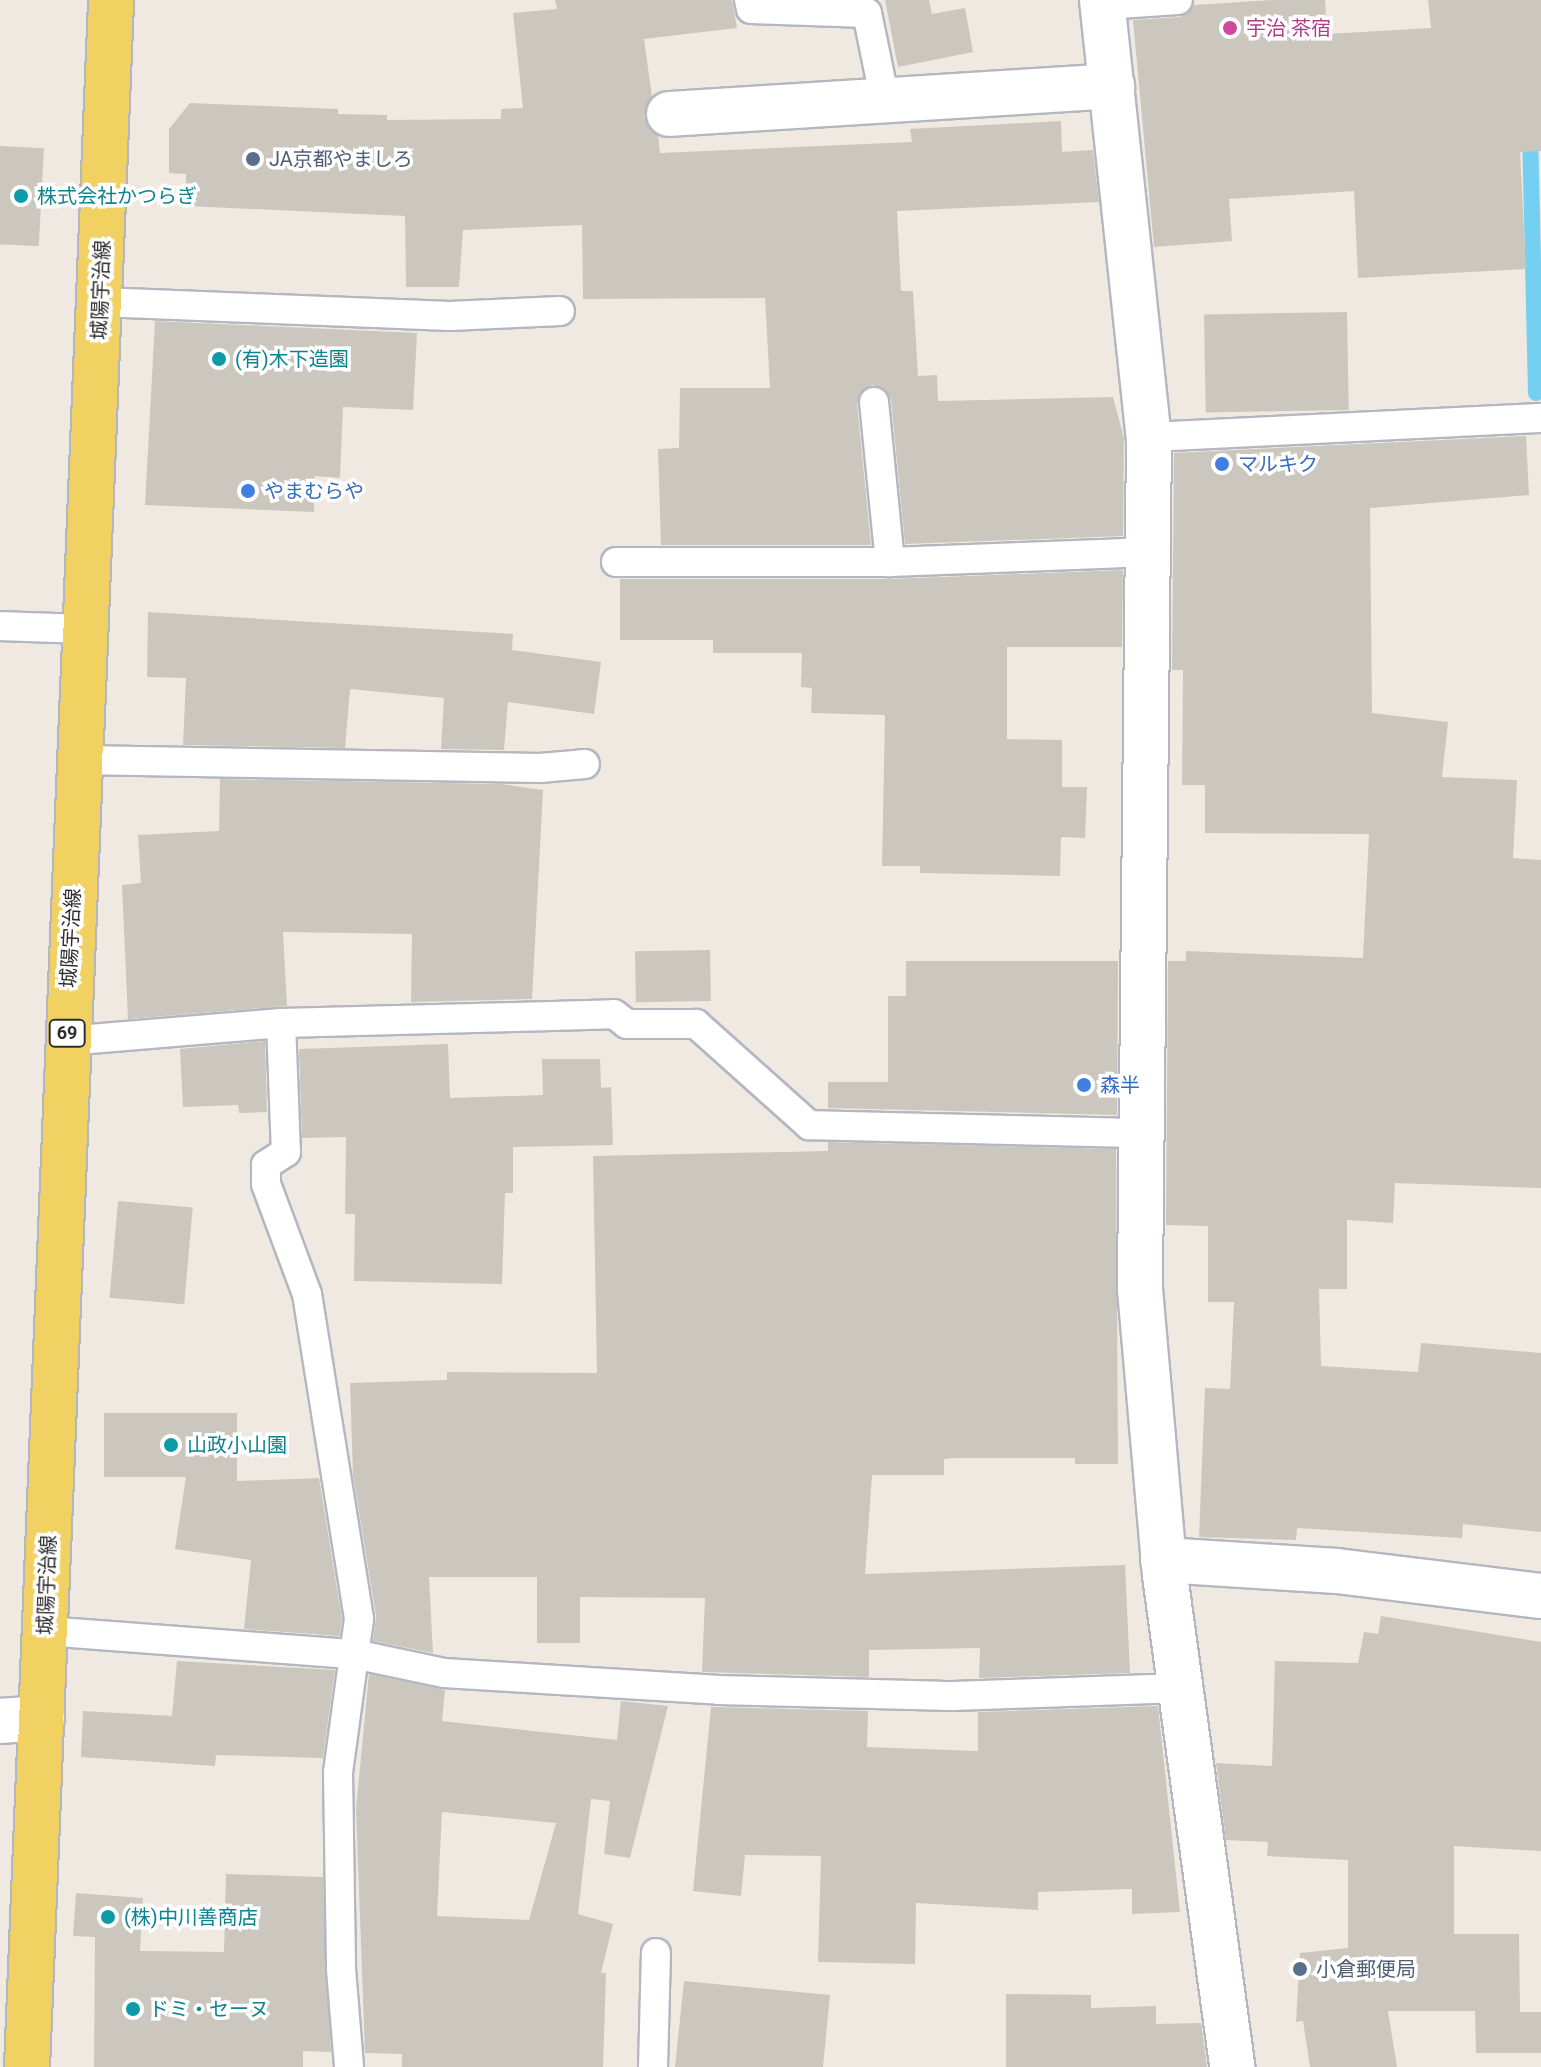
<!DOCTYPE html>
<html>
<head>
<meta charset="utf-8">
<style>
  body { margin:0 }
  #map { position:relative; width:1541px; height:2067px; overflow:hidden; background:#efe9e1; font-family:Roboto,"Noto Sans JP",sans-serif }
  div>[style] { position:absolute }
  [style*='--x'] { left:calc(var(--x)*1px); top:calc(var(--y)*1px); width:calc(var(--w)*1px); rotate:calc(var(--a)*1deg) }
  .stream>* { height:16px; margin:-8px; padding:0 8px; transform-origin:8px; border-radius:8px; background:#75cff0 }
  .building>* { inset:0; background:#cbc7bf; transform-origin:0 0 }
  .roads { filter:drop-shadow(2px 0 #b4b7c1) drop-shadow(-2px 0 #b4b7c1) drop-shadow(0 2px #b4b7c1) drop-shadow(0 -2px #b4b7c1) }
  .service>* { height:28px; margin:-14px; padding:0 14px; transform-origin:14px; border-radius:14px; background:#fff }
  .minor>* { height:44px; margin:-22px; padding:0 22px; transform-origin:22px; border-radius:22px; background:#fff }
  .primary>* { height:44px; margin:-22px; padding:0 22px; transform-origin:22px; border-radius:22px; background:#f2d163 }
  .dots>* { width:22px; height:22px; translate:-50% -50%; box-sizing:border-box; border:4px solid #fff; border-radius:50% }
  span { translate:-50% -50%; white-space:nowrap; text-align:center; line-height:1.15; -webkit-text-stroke:7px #fff; paint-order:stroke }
  .shield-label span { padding:2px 6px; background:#fff; border:2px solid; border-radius:6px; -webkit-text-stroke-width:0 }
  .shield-label { font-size:18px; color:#2e2e2e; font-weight:700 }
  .hotel-label { font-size:20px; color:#b23c85 }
  .left { translate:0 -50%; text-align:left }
  .service-label { font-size:20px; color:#4e5e75 }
  .culture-label { font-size:20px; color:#0d838f }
  .street-label { font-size:20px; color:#2e2e2e }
  .shop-label { font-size:20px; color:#366cbe }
</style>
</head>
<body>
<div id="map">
  <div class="stream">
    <i style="--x:1530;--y:130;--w:263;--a:88.7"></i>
  </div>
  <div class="building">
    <i style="clip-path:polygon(555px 0,732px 0,737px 28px,644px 39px,652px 97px,644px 116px,658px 136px,660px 153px,912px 142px,910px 129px,1061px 121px,1062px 152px,1093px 150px,1099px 202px,897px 211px,901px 291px,913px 291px,918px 376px,937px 375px,938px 401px,1113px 397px,1124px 438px,1123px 536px,905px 544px,891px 400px,887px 392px,873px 385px,864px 389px,857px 404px,871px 545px,661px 545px,658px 449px,679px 448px,680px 388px,770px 388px,765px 298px,583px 299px,582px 225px,463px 230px,459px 287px,406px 287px,405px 216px,186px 206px,186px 174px,169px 173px,169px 129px,190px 103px,338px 109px,338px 114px,387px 115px,387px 120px,501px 119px,501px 109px,523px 108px,513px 13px,557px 9px)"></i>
    <i style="clip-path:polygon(885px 0,929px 0,932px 14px,965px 8px,973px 52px,898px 67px)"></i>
    <i style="clip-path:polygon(1273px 0,1325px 0,1327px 34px,1431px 28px,1428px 0,1541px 0,1541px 151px,1520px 152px,1526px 269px,1358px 278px,1354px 191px,1229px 199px,1232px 241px,1154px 247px,1133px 20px,1180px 17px,1194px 5px)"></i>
    <i style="left:0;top:146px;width:44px;height:98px;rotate:3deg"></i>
    <i style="left:1347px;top:312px;width:98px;height:143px;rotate:89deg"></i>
    <i style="clip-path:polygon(155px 321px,417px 333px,413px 410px,343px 407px,340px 478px,315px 476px,314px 512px,145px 505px)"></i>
    <i style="clip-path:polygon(1526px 436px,1529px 495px,1370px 508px,1372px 713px,1448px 722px,1442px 777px,1517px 780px,1513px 858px,1541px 860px,1541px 1188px,1395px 1183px,1393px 1223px,1347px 1220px,1347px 1289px,1319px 1289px,1321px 1366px,1418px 1372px,1421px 1343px,1541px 1353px,1541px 1532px,1463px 1524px,1462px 1538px,1297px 1528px,1296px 1540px,1199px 1537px,1205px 1388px,1230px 1389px,1234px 1302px,1208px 1302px,1208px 1226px,1166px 1225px,1168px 961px,1186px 961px,1186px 951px,1363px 958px,1369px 834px,1205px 833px,1205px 785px,1182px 785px,1183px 670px,1172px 670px,1174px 453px)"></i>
    <i style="clip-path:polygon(1123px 570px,1122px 647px,1007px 647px,1007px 739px,1062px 740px,1062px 787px,1087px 787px,1085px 838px,1061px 837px,1060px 876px,920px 873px,920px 866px,882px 866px,885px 715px,811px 713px,812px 688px,801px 687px,802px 653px,713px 653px,713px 640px,620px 640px,620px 579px,890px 579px)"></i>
    <i style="clip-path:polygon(148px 612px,513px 634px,512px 650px,601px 662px,594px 714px,508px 702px,504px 750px,441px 749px,444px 698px,350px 689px,345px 748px,183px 745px,186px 678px,147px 677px)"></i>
    <i style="clip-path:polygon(220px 779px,501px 784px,543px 790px,532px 999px,411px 1002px,412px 934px,283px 932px,287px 1006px,128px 1019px,122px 885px,141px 883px,138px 835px,219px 831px)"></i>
    <i style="left:710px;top:950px;width:51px;height:75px;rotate:89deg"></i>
    <i style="clip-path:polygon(906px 961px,1118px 961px,1117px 1115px,828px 1108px,828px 1082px,888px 1082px,888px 996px,906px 996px)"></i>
    <i style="clip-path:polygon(265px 1041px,267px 1112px,239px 1113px,238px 1105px,183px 1107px,180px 1049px)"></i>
    <i style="clip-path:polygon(448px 1044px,450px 1098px,543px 1095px,542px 1059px,600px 1059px,601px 1088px,611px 1087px,613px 1145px,513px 1147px,513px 1193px,505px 1193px,502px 1284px,354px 1281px,355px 1214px,345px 1214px,346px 1137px,302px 1138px,299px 1049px)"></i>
    <i style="clip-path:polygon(828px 1142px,1116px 1149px,1118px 1464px,1075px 1464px,1075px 1458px,956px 1458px,944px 1459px,944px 1475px,872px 1475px,865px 1574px,1125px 1565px,1130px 1673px,979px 1678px,980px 1648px,869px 1650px,869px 1677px,702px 1672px,705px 1598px,580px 1597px,580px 1643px,537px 1643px,537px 1577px,429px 1577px,433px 1653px,373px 1641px,376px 1616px,353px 1475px,350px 1383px,447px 1380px,447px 1372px,597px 1373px,593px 1156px,828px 1151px)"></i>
    <i style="left:118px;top:1201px;width:75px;height:97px;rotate:5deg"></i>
    <i style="clip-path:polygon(104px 1413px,237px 1413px,237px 1481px,319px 1478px,342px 1619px,340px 1636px,244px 1629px,251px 1560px,175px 1549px,186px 1477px,104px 1477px)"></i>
    <i style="clip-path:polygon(1381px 1616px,1541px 1642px,1541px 1851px,1454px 1846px,1454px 1934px,1519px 1934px,1520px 2012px,1541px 2012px,1541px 2053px,1476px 2053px,1475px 2011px,1388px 2011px,1397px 2067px,1310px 2067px,1303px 2021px,1296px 2022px,1300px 1953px,1348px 1948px,1348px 1860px,1267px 1856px,1268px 1842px,1226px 1840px,1216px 1763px,1272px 1766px,1275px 1661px,1358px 1663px,1364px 1632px,1378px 1634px)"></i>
    <i style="clip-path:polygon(177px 1661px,335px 1670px,323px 1758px,216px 1755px,215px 1766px,81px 1757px,83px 1711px,172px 1716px)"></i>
    <i style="clip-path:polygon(evenodd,369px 1674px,445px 1690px,442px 1721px,533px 1731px,617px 1740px,621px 1701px,668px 1706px,630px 1858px,604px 1854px,610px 1801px,591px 1799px,578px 1914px,613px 1924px,601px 1973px,606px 1973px,603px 2067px,402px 2067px,402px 2054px,365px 2053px,356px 1809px,369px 1674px,442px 1812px,556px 1823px,529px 1920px,437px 1916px,442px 1812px)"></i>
    <i style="clip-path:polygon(1158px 1706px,1180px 1912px,1132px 1914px,1132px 1889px,1038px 1892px,1038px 1910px,916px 1903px,915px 1964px,818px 1962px,821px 1856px,745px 1855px,741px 1896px,693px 1891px,711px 1707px,868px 1711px,867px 1747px,978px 1751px,978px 1712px)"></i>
    <i style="clip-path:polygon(226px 1874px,323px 1877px,331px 2052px,303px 2051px,303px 2067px,94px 2067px,95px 1937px,73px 1936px,76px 1893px,143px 1898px,140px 1951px,224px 1952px)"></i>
    <i style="clip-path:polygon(684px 1981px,830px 1995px,823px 2067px,675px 2067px)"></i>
    <i style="clip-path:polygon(1006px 1994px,1091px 1995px,1091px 2008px,1156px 2006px,1156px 2024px,1201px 2023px,1207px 2067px,1006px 2067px)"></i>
  </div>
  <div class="roads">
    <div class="service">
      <i style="--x:749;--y:0;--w:9;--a:77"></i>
      <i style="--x:751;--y:9;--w:116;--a:2"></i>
      <i style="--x:867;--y:13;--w:90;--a:78.4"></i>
      <i style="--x:1103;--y:5;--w:75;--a:-3.8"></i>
      <i style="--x:100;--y:302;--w:350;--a:2.3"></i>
      <i style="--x:450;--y:316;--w:110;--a:-2.6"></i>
      <i style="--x:874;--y:402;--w:161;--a:84.3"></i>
      <i style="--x:1149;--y:437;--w:392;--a:-2.8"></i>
      <i style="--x:616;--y:562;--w:274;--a:0"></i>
      <i style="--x:890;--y:562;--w:258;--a:-2.2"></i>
      <i style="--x:0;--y:626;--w:86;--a:2"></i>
      <i style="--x:80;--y:760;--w:460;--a:1"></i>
      <i style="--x:540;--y:768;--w:45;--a:-5.1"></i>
      <i style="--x:281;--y:1023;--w:333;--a:-1.5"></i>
      <i style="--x:614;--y:1014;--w:16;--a:38"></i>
      <i style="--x:627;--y:1024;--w:69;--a:0"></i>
      <i style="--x:696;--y:1024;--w:152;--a:41.8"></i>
      <i style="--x:809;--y:1125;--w:331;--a:1.4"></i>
      <i style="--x:66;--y:1041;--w:216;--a:-4.8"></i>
      <i style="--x:281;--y:1023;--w:129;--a:87.8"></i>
      <i style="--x:286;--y:1152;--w:24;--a:147"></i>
      <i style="--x:266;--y:1165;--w:19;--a:90"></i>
      <i style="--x:266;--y:1184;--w:117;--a:69.6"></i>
      <i style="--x:307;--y:1294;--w:329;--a:80.9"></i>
      <i style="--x:359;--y:1619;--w:155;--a:97.8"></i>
      <i style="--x:338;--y:1773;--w:196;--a:89.1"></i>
      <i style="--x:341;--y:1969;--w:98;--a:85.3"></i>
      <i style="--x:45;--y:1631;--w:310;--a:4.3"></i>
      <i style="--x:354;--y:1654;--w:92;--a:11.9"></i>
      <i style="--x:444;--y:1673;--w:276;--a:3.5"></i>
      <i style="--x:719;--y:1690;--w:234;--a:1.5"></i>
      <i style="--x:953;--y:1696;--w:229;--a:-2"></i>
      <i style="--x:653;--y:2067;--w:114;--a:-88.5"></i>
    </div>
    <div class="minor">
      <i style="--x:1102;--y:0;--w:440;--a:83.9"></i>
      <i style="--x:1149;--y:437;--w:852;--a:90.61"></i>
      <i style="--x:1140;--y:1289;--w:287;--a:85"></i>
      <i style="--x:1165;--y:1575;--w:497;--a:82.2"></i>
      <i style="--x:669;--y:114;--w:444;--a:-3.6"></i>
      <i style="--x:1163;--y:1560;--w:174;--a:3.6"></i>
      <i style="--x:1337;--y:1571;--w:206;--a:7"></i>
      <i style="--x:0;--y:1721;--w:42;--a:-4.1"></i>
    </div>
    <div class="primary">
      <i style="--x:27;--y:2067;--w:2069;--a:-87.67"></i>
    </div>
  </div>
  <div class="dots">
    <i style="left:1230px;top:28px;background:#d1479c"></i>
    <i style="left:253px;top:159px;background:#5c6f8a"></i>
    <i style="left:21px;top:196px;background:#0f9aa8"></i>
    <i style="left:219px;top:359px;background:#0f9aa8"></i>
    <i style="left:1222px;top:464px;background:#3f7fe0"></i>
    <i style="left:248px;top:491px;background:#3f7fe0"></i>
    <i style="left:1084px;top:1085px;background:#3f7fe0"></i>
    <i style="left:171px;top:1445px;background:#0f9aa8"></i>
    <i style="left:108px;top:1917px;background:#0f9aa8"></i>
    <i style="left:1300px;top:1969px;background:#5c6f8a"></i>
    <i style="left:133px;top:2009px;background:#0f9aa8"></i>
  </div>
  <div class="shield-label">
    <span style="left:67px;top:1033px">69</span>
  </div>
  <div class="hotel-label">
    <span class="left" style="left:1246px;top:28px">宇治 茶宿</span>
  </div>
  <div class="service-label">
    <span class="left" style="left:269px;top:159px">JA京都やましろ</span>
    <span class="left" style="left:1316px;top:1969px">小倉郵便局</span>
  </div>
  <div class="culture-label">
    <span class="left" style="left:37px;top:196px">株式会社かつらぎ</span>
    <span class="left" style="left:235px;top:359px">(有)木下造園</span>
    <span class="left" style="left:187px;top:1445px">山政小山園</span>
    <span class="left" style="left:124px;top:1917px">(株)中川善商店</span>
    <span class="left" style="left:149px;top:2009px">ドミ・セーヌ</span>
  </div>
  <div class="street-label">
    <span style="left:101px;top:290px;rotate:-88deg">城陽宇治線</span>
    <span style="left:71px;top:938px;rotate:-87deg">城陽宇治線</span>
    <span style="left:47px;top:1585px;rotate:-88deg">城陽宇治線</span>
  </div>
  <div class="shop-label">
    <span class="left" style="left:1238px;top:464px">マルキク</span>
    <span class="left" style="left:264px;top:491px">やまむらや</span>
    <span class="left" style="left:1100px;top:1085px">森半</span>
  </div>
</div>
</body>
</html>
